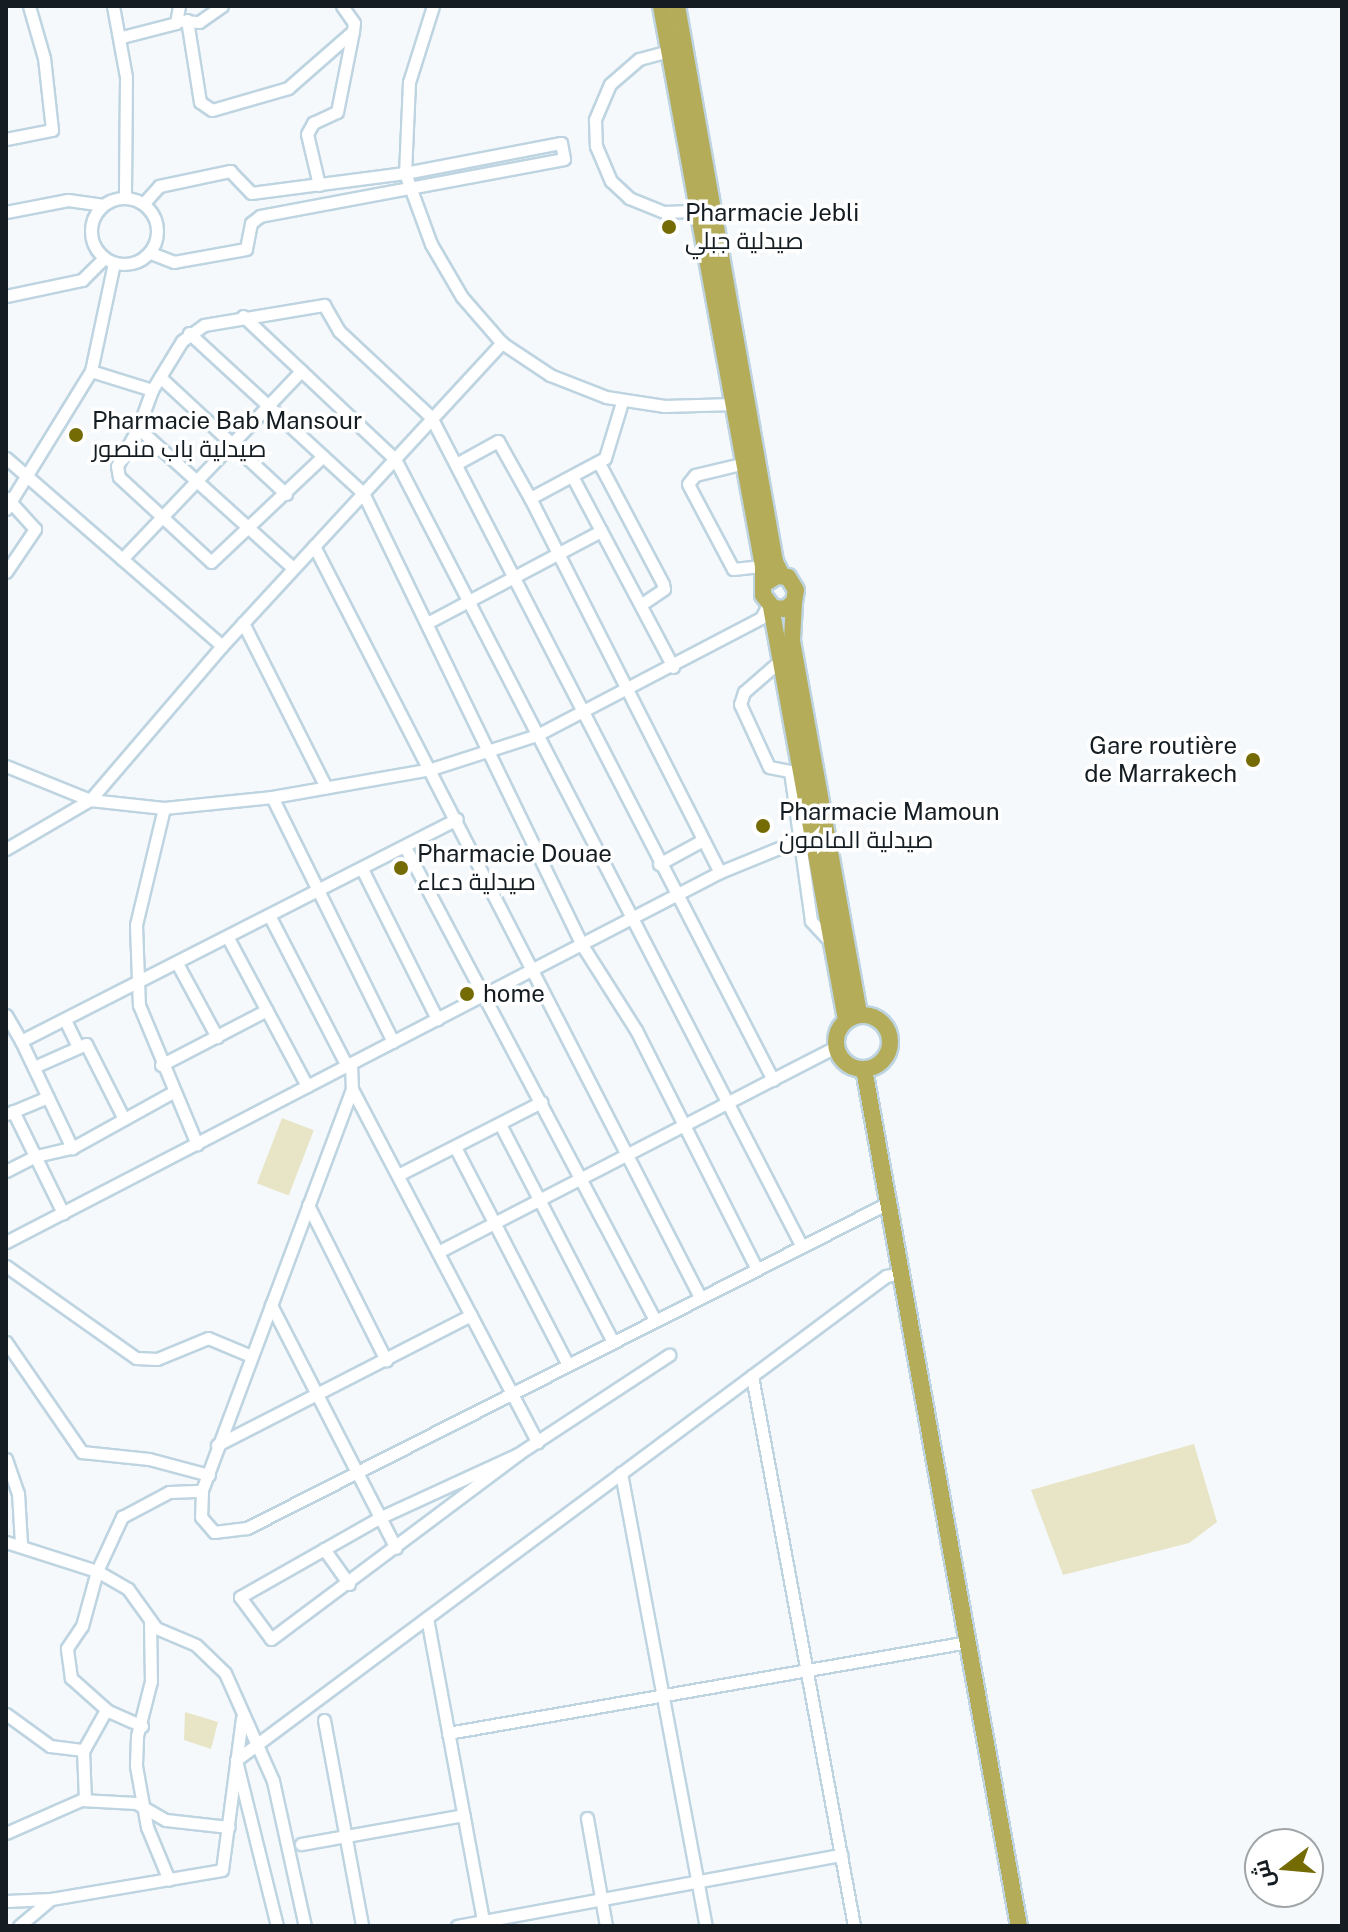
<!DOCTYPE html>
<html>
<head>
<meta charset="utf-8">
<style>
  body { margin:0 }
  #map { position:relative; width:1348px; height:1932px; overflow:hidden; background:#f5f9fc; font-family:"Public Sans",Cairo,sans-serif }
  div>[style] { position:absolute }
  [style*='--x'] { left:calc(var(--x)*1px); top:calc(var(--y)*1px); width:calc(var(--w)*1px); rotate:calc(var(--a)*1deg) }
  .green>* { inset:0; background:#e7e5c6; transform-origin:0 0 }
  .roads { filter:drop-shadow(2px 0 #bed4e1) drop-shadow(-2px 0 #bed4e1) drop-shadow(0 2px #bed4e1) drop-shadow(0 -2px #bed4e1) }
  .minor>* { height:11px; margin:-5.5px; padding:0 5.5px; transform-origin:5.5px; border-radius:5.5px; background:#fff }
  .minor>.ring { margin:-5.5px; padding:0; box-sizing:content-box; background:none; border:11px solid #fff; border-radius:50% }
  .highway>* { height:16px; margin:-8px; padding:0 8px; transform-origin:8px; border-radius:8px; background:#b5ac5a }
  .highway>.ring { margin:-8px; padding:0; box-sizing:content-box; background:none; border:16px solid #b5ac5a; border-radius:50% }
  .dots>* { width:22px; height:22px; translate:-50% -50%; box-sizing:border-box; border:4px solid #fff; border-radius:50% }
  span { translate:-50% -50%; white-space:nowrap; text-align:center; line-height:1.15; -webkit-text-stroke:7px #fff; paint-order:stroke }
  .poi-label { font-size:24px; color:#151d22 }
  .left { translate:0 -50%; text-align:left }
  .right { translate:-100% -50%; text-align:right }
  .frame { position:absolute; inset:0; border:8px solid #151d22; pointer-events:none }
  .north { position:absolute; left:1244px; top:1828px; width:80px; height:80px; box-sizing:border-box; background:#fff; border:2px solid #a1a5a7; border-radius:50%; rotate:254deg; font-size:22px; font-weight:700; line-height:32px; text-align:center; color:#151d22 }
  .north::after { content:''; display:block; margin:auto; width:28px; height:36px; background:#746b05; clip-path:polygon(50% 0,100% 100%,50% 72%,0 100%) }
</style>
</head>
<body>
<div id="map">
  <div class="green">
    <i style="left:282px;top:1118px;width:34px;height:70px;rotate:21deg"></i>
    <i style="clip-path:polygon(1194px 1444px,1217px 1522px,1189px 1543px,1063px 1575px,1031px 1490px)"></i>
    <i style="clip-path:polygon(185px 1712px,218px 1722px,211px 1749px,184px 1740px)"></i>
  </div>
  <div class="roads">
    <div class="minor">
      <i style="--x:113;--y:6;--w:72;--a:79.6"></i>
      <i style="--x:126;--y:77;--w:120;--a:90.5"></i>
      <i style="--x:433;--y:6;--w:80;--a:107.5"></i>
      <i style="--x:409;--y:82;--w:91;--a:92.5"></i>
      <i style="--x:405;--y:173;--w:76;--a:69.9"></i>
      <i style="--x:431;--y:244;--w:61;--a:59.7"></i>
      <i style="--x:462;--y:297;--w:61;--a:49"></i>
      <i style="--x:502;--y:343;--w:58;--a:33.7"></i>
      <i style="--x:550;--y:375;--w:60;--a:21.4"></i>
      <i style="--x:606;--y:397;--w:59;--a:8.8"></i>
      <i style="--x:664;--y:406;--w:70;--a:-1.6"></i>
      <i style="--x:187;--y:20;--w:83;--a:81"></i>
      <i style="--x:200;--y:102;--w:14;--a:34"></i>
      <i style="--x:212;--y:110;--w:79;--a:-16.1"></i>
      <i style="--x:288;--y:88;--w:86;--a:-41.2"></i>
      <i style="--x:353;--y:31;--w:8;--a:-83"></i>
      <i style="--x:354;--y:23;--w:21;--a:-125"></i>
      <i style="--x:183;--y:21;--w:16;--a:4"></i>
      <i style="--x:199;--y:22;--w:28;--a:-35"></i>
      <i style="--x:122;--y:37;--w:56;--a:-14.5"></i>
      <i style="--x:176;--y:23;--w:17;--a:-80"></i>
      <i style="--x:669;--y:51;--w:31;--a:165"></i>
      <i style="--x:639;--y:59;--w:38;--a:139"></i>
      <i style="--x:610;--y:84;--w:39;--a:113"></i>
      <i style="--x:595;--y:120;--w:26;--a:88"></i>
      <i style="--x:596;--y:146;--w:38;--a:67"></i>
      <i style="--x:611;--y:181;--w:25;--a:43"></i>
      <i style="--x:629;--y:198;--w:38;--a:22"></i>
      <i style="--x:664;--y:212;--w:34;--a:-2"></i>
      <i style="--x:6;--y:139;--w:47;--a:-11.1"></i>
      <i style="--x:52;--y:130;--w:72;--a:-96.3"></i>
      <i style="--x:44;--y:58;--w:54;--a:-106.1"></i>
      <i style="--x:319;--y:185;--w:52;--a:-103.2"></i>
      <i style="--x:307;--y:134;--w:13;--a:-61"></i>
      <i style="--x:313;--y:123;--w:26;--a:-25"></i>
      <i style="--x:337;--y:112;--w:83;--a:-78.8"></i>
      <i class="ring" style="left:91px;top:198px;width:55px;height:55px"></i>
      <i style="--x:143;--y:204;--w:24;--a:-48"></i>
      <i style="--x:159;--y:186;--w:73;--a:-11.9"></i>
      <i style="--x:230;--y:171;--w:30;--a:46"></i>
      <i style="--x:251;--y:193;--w:155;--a:-7.4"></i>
      <i style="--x:405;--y:173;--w:159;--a:-10.9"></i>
      <i style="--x:561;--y:143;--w:16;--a:79"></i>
      <i style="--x:564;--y:159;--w:309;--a:169.4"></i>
      <i style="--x:260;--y:216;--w:11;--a:142"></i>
      <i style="--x:251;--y:223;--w:26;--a:101"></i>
      <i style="--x:246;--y:249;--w:73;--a:169.8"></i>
      <i style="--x:174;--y:262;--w:26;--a:-159"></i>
      <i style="--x:6;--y:212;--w:63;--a:-11"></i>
      <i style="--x:68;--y:200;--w:34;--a:8"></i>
      <i style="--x:6;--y:296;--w:78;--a:-11.9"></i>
      <i style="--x:82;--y:280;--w:31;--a:-45"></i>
      <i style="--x:243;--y:316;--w:209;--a:43.3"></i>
      <i style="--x:395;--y:459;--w:885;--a:62.68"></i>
      <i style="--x:189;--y:333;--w:236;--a:42.6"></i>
      <i style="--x:363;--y:493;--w:502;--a:64.15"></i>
      <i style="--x:582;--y:945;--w:101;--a:57.6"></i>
      <i style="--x:636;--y:1030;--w:264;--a:63.2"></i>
      <i style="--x:91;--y:371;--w:64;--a:17.3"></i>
      <i style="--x:152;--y:390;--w:57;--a:-58.5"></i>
      <i style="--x:182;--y:341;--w:27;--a:-36"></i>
      <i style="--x:204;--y:325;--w:122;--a:-9.5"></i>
      <i style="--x:324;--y:305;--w:30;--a:60"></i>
      <i style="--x:339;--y:331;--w:126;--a:43.1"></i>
      <i style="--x:431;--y:417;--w:746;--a:62.71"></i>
      <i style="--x:160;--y:377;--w:172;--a:42.9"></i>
      <i style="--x:152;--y:390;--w:40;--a:110.2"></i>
      <i style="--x:138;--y:428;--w:209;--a:42.1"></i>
      <i style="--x:622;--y:402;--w:59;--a:106.9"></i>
      <i style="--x:605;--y:458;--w:85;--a:151.9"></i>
      <i style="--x:530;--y:498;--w:419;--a:63.1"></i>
      <i style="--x:138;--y:428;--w:43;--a:118.9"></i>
      <i style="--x:117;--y:466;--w:11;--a:80"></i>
      <i style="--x:119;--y:477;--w:125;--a:42.7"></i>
      <i style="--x:211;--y:562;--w:154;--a:-43.4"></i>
      <i style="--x:6;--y:458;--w:286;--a:41"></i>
      <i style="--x:599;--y:463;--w:137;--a:62.1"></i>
      <i style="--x:663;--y:584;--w:5;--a:79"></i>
      <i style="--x:664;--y:589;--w:27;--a:146"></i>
      <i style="--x:745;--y:463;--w:51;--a:166.5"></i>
      <i style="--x:695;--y:475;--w:11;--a:128"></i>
      <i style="--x:688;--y:484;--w:96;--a:62.1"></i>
      <i style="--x:733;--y:569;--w:30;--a:-6"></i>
      <i style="--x:456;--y:464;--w:48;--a:-28.7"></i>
      <i style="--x:498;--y:441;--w:65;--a:60.7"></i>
      <i style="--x:572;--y:476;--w:216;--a:62.1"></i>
      <i style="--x:6;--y:509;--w:162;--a:-58.4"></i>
      <i style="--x:91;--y:371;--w:110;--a:-78"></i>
      <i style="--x:314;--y:546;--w:842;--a:62.8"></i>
      <i style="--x:122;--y:559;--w:260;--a:-46.4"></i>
      <i style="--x:6;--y:572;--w:52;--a:-56"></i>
      <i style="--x:35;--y:529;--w:42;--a:-132.1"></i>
      <i style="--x:243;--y:623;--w:184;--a:63.2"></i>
      <i style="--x:427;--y:623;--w:197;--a:-27.9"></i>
      <i style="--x:782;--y:659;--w:50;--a:139"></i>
      <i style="--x:744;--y:692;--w:13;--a:108"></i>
      <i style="--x:740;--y:704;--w:69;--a:65.3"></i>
      <i style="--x:769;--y:767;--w:21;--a:11"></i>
      <i style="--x:790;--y:771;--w:151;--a:82"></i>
      <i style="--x:811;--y:921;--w:33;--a:47"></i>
      <i style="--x:6;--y:766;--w:91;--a:22"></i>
      <i style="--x:90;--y:800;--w:74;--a:6.2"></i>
      <i style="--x:164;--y:808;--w:109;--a:-5.8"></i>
      <i style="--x:272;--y:797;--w:161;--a:-10"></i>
      <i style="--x:431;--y:769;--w:111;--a:-17.8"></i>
      <i style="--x:537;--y:735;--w:253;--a:-27.6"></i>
      <i style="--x:761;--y:618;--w:15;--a:-62"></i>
      <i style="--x:272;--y:797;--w:273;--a:63.7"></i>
      <i style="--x:164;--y:808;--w:120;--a:103.5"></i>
      <i style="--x:136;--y:925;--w:80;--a:87.9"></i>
      <i style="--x:139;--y:1005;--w:151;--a:67.4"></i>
      <i style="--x:405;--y:847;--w:533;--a:62.14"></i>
      <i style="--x:6;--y:849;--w:97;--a:-30.3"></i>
      <i style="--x:90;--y:800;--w:203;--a:-49.4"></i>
      <i style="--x:222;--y:646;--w:413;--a:-47.3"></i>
      <i style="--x:659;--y:864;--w:48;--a:-28.7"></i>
      <i style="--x:362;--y:869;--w:168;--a:63.4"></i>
      <i style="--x:270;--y:917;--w:168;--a:62.7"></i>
      <i style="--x:228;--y:938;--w:168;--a:61.9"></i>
      <i style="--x:178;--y:965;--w:82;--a:61.6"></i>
      <i style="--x:6;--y:1015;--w:30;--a:60"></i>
      <i style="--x:21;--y:1041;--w:489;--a:-27"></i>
      <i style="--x:65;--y:1020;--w:28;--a:64"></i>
      <i style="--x:21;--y:1041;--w:119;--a:64.5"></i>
      <i style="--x:351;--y:1063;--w:26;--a:88"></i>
      <i style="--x:352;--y:1089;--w:399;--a:62.3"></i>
      <i style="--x:161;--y:1065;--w:119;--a:-27.4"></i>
      <i style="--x:34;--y:1067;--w:57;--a:-23.9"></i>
      <i style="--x:86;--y:1044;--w:84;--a:63.1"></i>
      <i style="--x:352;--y:1089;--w:429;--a:110.5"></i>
      <i style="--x:202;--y:1491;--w:26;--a:92"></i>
      <i style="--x:201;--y:1517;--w:20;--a:49"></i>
      <i style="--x:214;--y:1532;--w:33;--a:-7"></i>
      <i style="--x:247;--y:1528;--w:719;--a:-26.89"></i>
      <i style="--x:13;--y:1111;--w:114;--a:63.9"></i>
      <i style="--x:7;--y:1114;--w:44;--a:-22.5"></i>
      <i style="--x:500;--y:1124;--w:243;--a:62.6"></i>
      <i style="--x:455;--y:1147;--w:243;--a:62.6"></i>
      <i style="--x:6;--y:1171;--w:34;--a:-27"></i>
      <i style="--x:36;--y:1156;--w:37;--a:-13"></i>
      <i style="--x:72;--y:1148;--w:115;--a:-29"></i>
      <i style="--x:398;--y:1175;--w:161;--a:-27"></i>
      <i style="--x:308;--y:1205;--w:174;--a:63.3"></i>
      <i style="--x:6;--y:1242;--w:804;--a:-27.39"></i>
      <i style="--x:720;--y:872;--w:100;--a:-22.2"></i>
      <i style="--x:438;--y:1252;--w:448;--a:-27.3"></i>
      <i style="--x:6;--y:1266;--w:159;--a:35.3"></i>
      <i style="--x:136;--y:1358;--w:21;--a:3"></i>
      <i style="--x:157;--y:1359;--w:55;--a:-22.4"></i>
      <i style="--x:208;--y:1338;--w:47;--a:22.7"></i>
      <i style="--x:271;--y:1305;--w:273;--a:62.8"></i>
      <i style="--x:6;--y:1342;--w:134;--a:55.4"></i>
      <i style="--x:82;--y:1452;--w:67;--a:6"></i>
      <i style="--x:149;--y:1459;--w:62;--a:14.9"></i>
      <i style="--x:752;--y:1376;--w:559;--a:79.49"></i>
      <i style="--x:217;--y:1445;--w:285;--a:-27.1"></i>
      <i style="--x:518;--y:1454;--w:153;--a:155.3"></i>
      <i style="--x:379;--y:1518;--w:160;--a:150.4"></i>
      <i style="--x:240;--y:1597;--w:52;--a:53.6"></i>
      <i style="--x:271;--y:1639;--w:309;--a:-36.8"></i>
      <i style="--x:518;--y:1454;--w:181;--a:-33.3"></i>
      <i style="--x:6;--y:1459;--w:36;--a:71"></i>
      <i style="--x:18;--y:1493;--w:51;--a:86.6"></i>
      <i style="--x:621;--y:1473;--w:461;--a:79.4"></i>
      <i style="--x:6;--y:1542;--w:96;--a:17.7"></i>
      <i style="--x:97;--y:1571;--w:36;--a:30"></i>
      <i style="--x:128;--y:1589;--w:48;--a:54.3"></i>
      <i style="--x:156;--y:1628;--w:43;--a:23"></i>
      <i style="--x:196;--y:1645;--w:40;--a:44"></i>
      <i style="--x:225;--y:1673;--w:118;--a:66"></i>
      <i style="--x:273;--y:1781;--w:148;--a:77.6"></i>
      <i style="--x:324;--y:1549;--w:43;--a:54.5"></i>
      <i style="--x:427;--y:1618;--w:312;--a:79.5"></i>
      <i style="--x:150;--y:1620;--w:61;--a:89.1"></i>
      <i style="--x:151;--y:1681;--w:57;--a:104.3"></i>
      <i style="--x:137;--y:1736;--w:30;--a:92"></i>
      <i style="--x:136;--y:1766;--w:62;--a:79.8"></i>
      <i style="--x:147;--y:1827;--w:57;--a:67.5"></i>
      <i style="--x:6;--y:1714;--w:54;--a:36"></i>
      <i style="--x:50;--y:1746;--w:34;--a:7"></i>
      <i style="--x:324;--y:1720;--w:209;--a:79.5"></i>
      <i style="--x:142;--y:1726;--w:37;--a:-156"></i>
      <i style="--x:108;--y:1711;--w:50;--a:-138.3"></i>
      <i style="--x:71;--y:1678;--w:30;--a:-98"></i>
      <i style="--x:67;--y:1648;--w:27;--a:-56"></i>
      <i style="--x:82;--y:1626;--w:57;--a:-74.7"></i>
      <i style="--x:97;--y:1571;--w:60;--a:-65.2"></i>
      <i style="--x:122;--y:1517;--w:53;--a:-28"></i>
      <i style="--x:169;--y:1492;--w:33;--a:-2"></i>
      <i style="--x:448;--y:1733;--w:528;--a:-9.93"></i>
      <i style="--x:85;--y:1800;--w:49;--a:-92.3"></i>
      <i style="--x:83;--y:1751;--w:47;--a:-60.7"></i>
      <i style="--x:587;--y:1818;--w:110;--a:80"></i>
      <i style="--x:6;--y:1833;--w:82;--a:-23.7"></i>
      <i style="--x:81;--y:1800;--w:55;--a:3.1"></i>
      <i style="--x:136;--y:1803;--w:34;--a:30"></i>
      <i style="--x:166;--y:1820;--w:63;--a:6.3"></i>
      <i style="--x:301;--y:1844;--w:165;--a:-10.1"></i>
      <i style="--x:6;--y:1901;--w:45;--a:-2.5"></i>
      <i style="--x:51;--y:1899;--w:173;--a:-9.6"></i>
      <i style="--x:222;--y:1870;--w:153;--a:-82.5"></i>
      <i style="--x:19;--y:1926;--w:42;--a:-40.2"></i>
      <i style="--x:277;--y:1926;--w:171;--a:-103.9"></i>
      <i style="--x:236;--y:1760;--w:810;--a:-36.67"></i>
      <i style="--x:886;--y:1276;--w:15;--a:-11"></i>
      <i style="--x:457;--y:1926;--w:391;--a:-10.5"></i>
    </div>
    <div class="highway">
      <i style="--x:661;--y:6;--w:569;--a:79.68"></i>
      <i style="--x:763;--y:566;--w:29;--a:90"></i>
      <i style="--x:763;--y:595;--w:16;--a:52"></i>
      <i style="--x:773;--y:608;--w:12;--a:5"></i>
      <i style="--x:785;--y:609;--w:11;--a:-38"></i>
      <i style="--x:794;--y:602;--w:12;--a:-81"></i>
      <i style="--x:796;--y:590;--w:15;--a:-122"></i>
      <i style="--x:788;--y:577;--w:11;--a:-175"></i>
      <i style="--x:777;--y:576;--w:15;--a:148"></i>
      <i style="--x:677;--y:6;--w:565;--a:80"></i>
      <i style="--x:775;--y:562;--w:16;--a:63"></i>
      <i style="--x:794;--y:602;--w:39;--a:93"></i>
      <i style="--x:792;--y:641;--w:379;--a:79.8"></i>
      <i style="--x:771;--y:607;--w:420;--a:79.7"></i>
      <i class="ring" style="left:836px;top:1015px;width:38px;height:38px"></i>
      <i style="--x:864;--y:1069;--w:871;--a:79.75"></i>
    </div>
  </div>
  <div class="dots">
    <i style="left:669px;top:227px;background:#746b05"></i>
    <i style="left:76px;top:435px;background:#746b05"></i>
    <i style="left:1253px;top:760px;background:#746b05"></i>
    <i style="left:763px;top:826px;background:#746b05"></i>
    <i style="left:401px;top:868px;background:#746b05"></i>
    <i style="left:467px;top:994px;background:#746b05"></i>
  </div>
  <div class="poi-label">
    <span class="left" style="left:685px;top:227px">Pharmacie Jebli<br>صيدلية جبلي</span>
    <span class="left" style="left:92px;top:435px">Pharmacie Bab Mansour<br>صيدلية باب منصور</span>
    <span class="right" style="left:1237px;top:760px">Gare routière<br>de Marrakech</span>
    <span class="left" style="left:779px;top:826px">Pharmacie Mamoun<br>صيدلية المامون</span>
    <span class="left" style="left:417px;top:868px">Pharmacie Douae<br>صيدلية دعاء</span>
    <span class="left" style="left:483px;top:994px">home</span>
  </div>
  <div class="frame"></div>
  <div class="north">ش</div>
</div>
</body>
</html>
